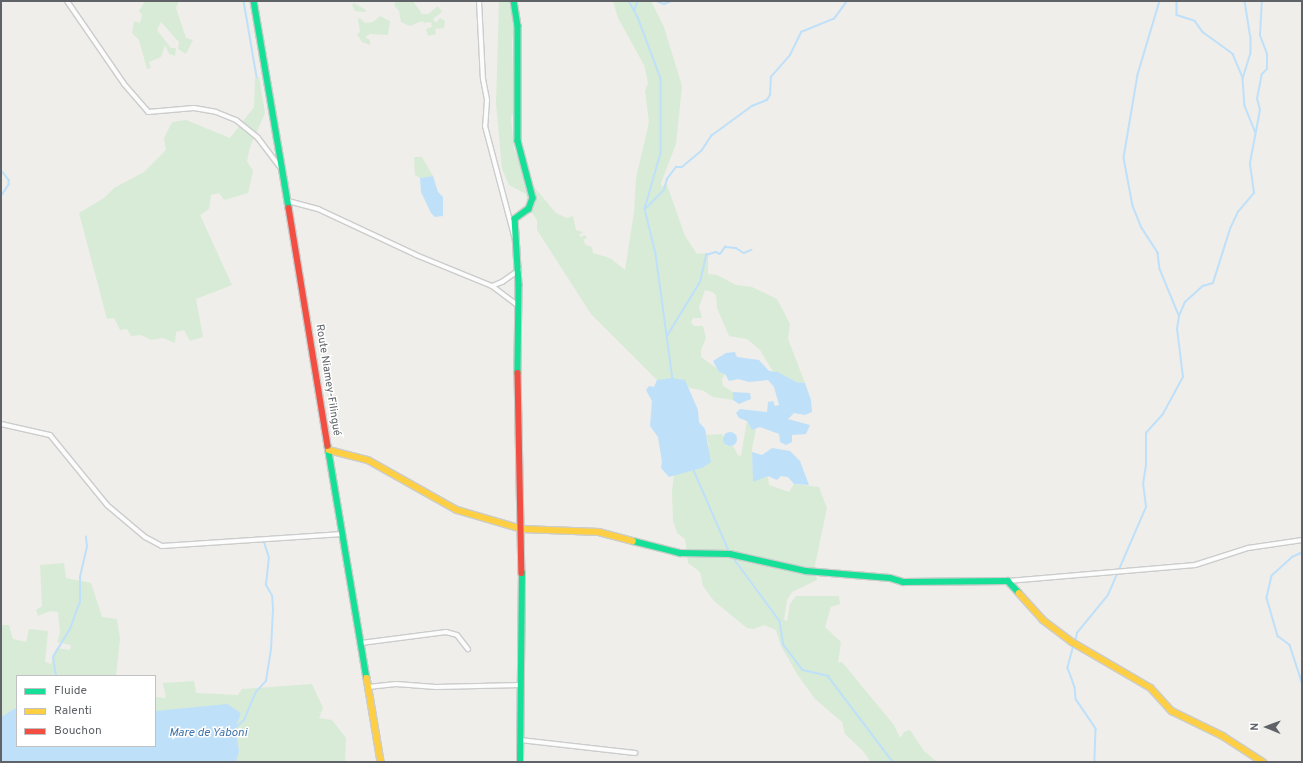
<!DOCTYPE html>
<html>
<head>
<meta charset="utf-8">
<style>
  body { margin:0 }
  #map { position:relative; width:1303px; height:763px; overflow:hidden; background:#efeeea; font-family:Overpass,sans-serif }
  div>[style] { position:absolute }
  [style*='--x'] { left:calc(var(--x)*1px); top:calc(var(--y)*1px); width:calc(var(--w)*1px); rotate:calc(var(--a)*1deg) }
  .green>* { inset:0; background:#d8ebd6 }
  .water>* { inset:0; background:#bfe0f9 }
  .round { border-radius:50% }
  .stream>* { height:1.5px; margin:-0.75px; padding:0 0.75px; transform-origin:0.75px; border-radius:0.75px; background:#bfe0f9 }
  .roads { filter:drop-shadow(1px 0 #cbcccc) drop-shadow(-1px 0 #cbcccc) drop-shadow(0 1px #cbcccc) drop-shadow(0 -1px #cbcccc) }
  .street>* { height:4px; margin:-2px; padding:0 2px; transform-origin:2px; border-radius:2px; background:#fdfcfc }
  .fast>* { height:5.5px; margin:-2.75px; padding:0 2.75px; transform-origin:2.75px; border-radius:2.75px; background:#16e098 }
  .slow>* { height:5.5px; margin:-2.75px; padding:0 2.75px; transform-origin:2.75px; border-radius:2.75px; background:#ffcf43 }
  .jam>* { height:5.5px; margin:-2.75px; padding:0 2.75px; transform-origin:2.75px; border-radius:2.75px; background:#f24e42 }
  span { translate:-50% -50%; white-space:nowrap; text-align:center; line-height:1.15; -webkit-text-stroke:3px #fff; paint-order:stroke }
  .street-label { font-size:11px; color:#5f6368 }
  .water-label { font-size:12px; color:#4174aa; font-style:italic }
  .frame { position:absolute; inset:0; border:2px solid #5f6368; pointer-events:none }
  .legend { position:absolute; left:16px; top:675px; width:140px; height:72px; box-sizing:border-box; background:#fff; border:1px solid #bfc1c3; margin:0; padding:5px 7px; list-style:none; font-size:12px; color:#5f6368 }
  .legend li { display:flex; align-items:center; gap:8px; height:20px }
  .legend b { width:20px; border:1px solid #bfc1c3 }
  .north { position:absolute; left:1247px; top:707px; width:40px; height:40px; -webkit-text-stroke:3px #fff; paint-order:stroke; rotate:271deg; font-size:11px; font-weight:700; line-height:16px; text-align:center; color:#5f6368 }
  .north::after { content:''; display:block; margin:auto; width:14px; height:18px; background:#5f6368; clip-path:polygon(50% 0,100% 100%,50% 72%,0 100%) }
</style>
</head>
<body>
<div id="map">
  <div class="green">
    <i style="clip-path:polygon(145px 1px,179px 1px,176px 8px,186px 38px,193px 40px,186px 54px,178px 49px,179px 42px,161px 22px,157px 30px,171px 48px,176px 48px,175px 56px,169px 54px,165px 45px,161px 57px,149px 62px,151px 68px,147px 69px,139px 40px,132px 33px,134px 21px,140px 23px,142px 15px,139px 11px)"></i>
    <i style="clip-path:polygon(396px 1px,413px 1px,422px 14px,428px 14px,438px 6px,442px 12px,433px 19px,436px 23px,440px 18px,445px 21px,444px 28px,435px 29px,436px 34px,428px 36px,426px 29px,432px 27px,431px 22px,424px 23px,422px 21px,410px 26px,401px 22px,399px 11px,394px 5px)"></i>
    <i style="clip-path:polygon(499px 1px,511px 1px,515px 25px,512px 41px,514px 112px,511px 118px,514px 149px,521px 165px,535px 188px,556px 213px,567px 218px,573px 216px,576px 230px,583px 232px,579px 235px,581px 237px,585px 235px,587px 238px,583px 240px,586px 245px,592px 247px,593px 253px,610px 258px,625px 270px,634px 212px,636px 178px,649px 122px,645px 91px,648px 83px,644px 65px,618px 18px,613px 1px,651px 1px,664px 27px,682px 86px,676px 144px,661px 183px,662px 187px,666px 182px,685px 236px,697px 254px,708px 253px,708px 274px,717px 275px,736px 285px,752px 287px,777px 299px,790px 324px,788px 339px,805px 383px,796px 382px,772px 370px,760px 350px,747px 339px,729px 336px,717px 308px,716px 295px,712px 292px,705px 290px,699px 307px,702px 318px,693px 318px,691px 322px,694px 326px,703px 326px,706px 338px,701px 350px,701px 357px,725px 374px,722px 379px,723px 386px,733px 392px,733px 400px,713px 397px,704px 391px,687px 387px,684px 380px,657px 380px,591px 314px,537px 230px,537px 220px,528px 207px,526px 194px,509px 185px,502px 169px,496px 103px)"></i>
    <i style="clip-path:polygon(354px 3px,366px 10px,366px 12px,355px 11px,352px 5px)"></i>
    <i style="clip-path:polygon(380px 16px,390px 21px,388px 35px,370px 34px,365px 37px,370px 40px,370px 45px,362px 42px,357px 34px,360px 32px,358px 19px,360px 18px,365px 23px,373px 22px)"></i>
    <i style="clip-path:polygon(259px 77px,265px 113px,250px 147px,247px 161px,253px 171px,248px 193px,224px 200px,219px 193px,211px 195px,209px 209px,200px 215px,232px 285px,196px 299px,203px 337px,190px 341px,184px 330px,176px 332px,175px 343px,163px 338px,151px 340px,141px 335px,131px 336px,127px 329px,120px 330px,114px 318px,107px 319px,79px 213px,104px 198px,114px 188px,144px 172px,166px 150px,164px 138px,172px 122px,186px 120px,230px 138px,254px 107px,255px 78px)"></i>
    <i style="clip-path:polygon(414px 157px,422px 157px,433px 176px,420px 178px,415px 175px)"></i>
    <i style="clip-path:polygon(747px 421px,752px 430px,756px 429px,752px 448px,753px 481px,768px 476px,769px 485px,789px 492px,794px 484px,819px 487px,827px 508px,815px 565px,817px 580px,792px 592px,787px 600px,784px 620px,787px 621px,790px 604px,796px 596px,839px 596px,840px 604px,831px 607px,825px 627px,841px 642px,838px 663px,842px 662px,894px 725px,900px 738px,904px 732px,910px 730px,924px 751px,937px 762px,870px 761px,863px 751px,845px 734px,842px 722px,815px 699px,797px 674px,781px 646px,776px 630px,764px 625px,753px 629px,747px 628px,714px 601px,703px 586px,700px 572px,688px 563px,685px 539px,677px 533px,673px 521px,672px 491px,674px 475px,702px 468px,709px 445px,706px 435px,722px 434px,726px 446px,733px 446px,738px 455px,741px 456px)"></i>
    <i style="clip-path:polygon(64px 563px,66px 578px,91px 583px,102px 617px,117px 619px,120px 639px,116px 676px,17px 676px,17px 707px,1px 717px,1px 625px,9px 625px,13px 639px,26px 642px,29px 629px,48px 631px,45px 662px,51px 664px,56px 648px,70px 650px,71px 645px,57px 642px,60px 633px,58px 612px,50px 611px,38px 616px,36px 610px,42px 606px,40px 565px)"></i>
    <i style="clip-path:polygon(194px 681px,196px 693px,238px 695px,242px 689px,312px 684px,323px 708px,319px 718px,332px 720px,346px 738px,345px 762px,236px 762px,239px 752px,236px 727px,155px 711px,155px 697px,166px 698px,163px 683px)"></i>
  </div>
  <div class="water">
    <i style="clip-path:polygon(433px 176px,438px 192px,443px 197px,443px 216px,435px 217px,431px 213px,421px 192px,420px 178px)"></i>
    <i style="clip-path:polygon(735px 352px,737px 357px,759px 360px,769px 371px,778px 372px,796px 382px,805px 383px,811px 400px,812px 412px,805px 415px,794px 413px,788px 419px,810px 425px,806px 434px,792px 435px,792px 442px,786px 445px,780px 442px,779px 434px,760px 427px,752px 430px,747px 421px,739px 418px,736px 413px,740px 409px,767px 412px,768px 402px,773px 401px,775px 406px,779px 405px,774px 387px,768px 380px,749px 382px,738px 379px,729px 381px,725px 374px,719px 372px,713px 361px,726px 353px)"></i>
    <i style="clip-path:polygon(672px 378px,685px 380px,698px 410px,699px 422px,705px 429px,711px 462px,702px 468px,669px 477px,661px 468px,662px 462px,658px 437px,650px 426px,652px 401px,646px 390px,649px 386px,654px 387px,657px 380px)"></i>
    <i style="clip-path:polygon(733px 392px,750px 393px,751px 399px,739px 404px,733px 400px)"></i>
    <i class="round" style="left:723px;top:432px;width:14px;height:14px"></i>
    <i style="clip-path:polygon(772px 448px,790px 451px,800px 461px,809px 485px,794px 484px,788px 477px,781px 476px,777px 480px,768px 476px,753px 482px,752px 452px,762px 455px)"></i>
    <i style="clip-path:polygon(227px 704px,241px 713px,236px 727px,239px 752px,236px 762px,1px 762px,1px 717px,17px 707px,17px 746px,155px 746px,155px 711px)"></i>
  </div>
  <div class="stream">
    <i style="--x:244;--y:1;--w:77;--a:80.3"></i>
    <i style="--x:629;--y:1;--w:18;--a:61"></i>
    <i style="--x:638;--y:17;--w:66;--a:69.6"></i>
    <i style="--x:661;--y:79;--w:74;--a:90"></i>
    <i style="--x:661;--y:153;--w:58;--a:105.9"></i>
    <i style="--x:645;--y:209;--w:46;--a:76.3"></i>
    <i style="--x:656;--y:254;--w:127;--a:82.3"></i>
    <i style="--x:657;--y:1;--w:8;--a:23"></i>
    <i style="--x:664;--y:4;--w:9;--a:-21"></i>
    <i style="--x:1160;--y:1;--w:77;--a:106.6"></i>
    <i style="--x:1138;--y:75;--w:84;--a:99.6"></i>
    <i style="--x:1124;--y:158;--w:49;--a:79.4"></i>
    <i style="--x:1133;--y:206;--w:24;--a:68"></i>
    <i style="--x:1142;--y:228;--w:30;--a:57"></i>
    <i style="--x:1158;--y:253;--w:16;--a:83"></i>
    <i style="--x:1160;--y:269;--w:50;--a:67.6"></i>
    <i style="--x:1177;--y:1;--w:14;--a:90"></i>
    <i style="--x:1177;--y:15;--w:19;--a:18"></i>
    <i style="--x:1195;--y:21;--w:14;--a:54"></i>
    <i style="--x:1203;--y:32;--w:37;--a:36"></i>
    <i style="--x:1233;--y:54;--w:26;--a:67"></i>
    <i style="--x:1245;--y:1;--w:36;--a:81"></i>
    <i style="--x:1251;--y:37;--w:16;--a:90"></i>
    <i style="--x:1251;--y:53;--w:27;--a:107"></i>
    <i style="--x:1243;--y:79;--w:27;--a:86"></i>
    <i style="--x:1245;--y:106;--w:29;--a:68"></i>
    <i style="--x:634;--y:10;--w:10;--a:-66"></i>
    <i style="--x:1;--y:170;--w:13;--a:51"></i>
    <i style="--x:9;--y:180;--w:5;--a:90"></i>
    <i style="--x:9;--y:185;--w:14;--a:124"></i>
    <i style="--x:646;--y:208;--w:25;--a:-45"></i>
    <i style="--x:664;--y:190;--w:11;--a:-75"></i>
    <i style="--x:667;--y:179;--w:15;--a:-53"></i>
    <i style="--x:676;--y:167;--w:6;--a:0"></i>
    <i style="--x:682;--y:167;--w:26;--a:-40"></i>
    <i style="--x:702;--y:150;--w:17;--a:-57"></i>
    <i style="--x:711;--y:136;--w:51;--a:-36.2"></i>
    <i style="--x:752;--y:106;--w:16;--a:-22"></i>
    <i style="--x:767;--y:100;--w:6;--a:-59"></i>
    <i style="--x:770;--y:95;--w:18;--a:-87"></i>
    <i style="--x:771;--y:77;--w:29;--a:-49"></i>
    <i style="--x:790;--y:55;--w:25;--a:-64"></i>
    <i style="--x:801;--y:32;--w:35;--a:-22"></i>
    <i style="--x:834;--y:19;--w:22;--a:-54"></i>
    <i style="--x:667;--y:336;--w:63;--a:-58.6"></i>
    <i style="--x:700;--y:282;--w:28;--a:-77"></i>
    <i style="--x:706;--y:255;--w:10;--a:-17"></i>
    <i style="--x:716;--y:252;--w:4;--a:27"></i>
    <i style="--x:720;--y:254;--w:9;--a:-54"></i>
    <i style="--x:725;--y:247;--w:11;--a:5"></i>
    <i style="--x:736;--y:248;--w:9;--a:32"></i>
    <i style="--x:744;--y:253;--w:8;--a:-23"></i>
    <i style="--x:693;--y:468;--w:93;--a:66.5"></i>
    <i style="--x:1302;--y:553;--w:10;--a:156"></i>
    <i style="--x:1293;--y:557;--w:28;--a:138"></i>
    <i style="--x:1272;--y:576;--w:23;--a:103"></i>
    <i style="--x:1267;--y:598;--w:40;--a:74"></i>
    <i style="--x:1278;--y:636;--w:15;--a:37"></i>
    <i style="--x:1290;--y:645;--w:39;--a:72"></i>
    <i style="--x:732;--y:556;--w:81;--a:53.6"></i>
    <i style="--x:780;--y:621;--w:24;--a:81"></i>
    <i style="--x:784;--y:645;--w:31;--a:53"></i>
    <i style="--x:803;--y:670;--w:26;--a:13"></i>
    <i style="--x:828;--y:676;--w:108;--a:52.9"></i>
    <i style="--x:1075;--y:642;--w:9;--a:-77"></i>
    <i style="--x:1077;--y:633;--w:49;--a:-50.8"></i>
    <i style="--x:1108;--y:595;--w:96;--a:-66.6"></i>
    <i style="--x:1146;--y:507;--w:23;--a:-97"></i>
    <i style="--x:1143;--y:484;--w:20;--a:-81"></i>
    <i style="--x:1146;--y:464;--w:31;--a:-90"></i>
    <i style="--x:1146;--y:433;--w:25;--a:-48"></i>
    <i style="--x:1163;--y:414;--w:42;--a:-61.6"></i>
    <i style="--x:1183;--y:377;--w:48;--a:-97.1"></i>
    <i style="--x:1177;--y:329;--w:13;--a:-81"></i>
    <i style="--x:1179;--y:316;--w:15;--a:-67"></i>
    <i style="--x:1185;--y:302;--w:24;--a:-42"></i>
    <i style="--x:1203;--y:286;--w:10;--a:-17"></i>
    <i style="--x:1213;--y:283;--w:57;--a:-72.5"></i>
    <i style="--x:1230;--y:229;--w:19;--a:-65"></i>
    <i style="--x:1238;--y:212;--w:25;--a:-50"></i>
    <i style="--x:1254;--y:193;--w:30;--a:-98"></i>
    <i style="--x:1250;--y:163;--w:54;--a:-79.3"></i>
    <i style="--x:1260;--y:110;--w:11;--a:-105"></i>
    <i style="--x:1257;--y:99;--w:25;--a:-79"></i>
    <i style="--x:1262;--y:74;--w:7;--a:-45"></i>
    <i style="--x:1267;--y:69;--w:15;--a:-90"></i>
    <i style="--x:1267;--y:54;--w:19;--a:-111"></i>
    <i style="--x:1260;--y:36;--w:35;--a:-87"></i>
    <i style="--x:1074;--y:645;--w:24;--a:105"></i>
    <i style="--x:1068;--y:668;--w:20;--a:70"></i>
    <i style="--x:1075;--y:687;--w:12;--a:85"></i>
    <i style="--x:1076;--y:699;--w:36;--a:56"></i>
    <i style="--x:1096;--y:729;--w:33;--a:92"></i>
    <i style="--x:56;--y:676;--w:19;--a:-99"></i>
    <i style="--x:53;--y:657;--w:33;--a:-59"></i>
    <i style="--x:70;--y:629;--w:29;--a:-70"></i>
    <i style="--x:80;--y:602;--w:25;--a:-90"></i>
    <i style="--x:80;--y:577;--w:31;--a:-77"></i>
    <i style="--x:87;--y:547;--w:10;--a:-96"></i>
    <i style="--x:236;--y:727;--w:11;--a:-41"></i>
    <i style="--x:244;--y:720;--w:30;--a:-67"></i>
    <i style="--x:256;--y:692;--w:15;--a:-48"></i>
    <i style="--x:266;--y:681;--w:31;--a:-81"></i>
    <i style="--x:271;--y:650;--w:41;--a:-87.2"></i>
    <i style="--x:273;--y:609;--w:13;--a:-94"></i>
    <i style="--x:272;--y:596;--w:13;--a:-119"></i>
    <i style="--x:266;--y:585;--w:27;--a:-84"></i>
    <i style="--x:269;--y:558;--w:16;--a:-108"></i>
  </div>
  <div class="roads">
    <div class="street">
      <i style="--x:67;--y:1;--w:101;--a:55.5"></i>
      <i style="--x:124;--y:84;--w:37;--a:49"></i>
      <i style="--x:148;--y:112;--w:46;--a:-5"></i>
      <i style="--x:194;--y:108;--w:22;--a:10"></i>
      <i style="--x:216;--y:112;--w:22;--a:22"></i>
      <i style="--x:236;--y:120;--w:28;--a:39"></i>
      <i style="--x:258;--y:138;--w:39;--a:53"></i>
      <i style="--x:479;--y:1;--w:78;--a:87.1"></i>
      <i style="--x:483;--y:79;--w:21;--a:79"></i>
      <i style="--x:487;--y:100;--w:26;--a:94"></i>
      <i style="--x:485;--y:126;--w:114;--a:75.2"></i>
      <i style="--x:288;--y:201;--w:31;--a:15"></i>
      <i style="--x:318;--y:209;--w:108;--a:25.1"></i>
      <i style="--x:416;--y:255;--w:82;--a:22.2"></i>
      <i style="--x:492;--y:286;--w:34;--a:37"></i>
      <i style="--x:492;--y:286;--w:11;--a:-22"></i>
      <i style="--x:502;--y:282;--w:21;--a:-35"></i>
      <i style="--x:1;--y:424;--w:50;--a:12.7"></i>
      <i style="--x:50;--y:435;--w:90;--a:50.8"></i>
      <i style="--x:107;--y:505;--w:50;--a:40.1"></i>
      <i style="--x:145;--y:537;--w:19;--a:28"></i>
      <i style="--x:162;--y:546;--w:181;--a:-3.8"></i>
      <i style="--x:1008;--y:581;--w:188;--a:-4.9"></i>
      <i style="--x:1195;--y:565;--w:56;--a:-17.8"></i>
      <i style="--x:1248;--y:548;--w:55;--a:-8.4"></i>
      <i style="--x:361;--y:643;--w:86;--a:-7.4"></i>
      <i style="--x:446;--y:632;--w:11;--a:15"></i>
      <i style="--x:457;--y:635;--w:18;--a:52"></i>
      <i style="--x:368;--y:687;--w:28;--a:-6"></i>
      <i style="--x:396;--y:684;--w:40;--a:4.3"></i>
      <i style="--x:436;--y:687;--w:85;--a:-1.3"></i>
      <i style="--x:520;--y:740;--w:116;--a:6.4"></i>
    </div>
    <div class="fast">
      <i style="--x:254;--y:1;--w:210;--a:80.4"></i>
      <i style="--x:514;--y:1;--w:25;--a:81"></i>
      <i style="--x:518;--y:26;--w:115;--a:90"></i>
      <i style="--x:518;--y:141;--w:59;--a:75.3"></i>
      <i style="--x:533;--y:198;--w:12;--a:110"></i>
      <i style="--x:529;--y:209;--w:17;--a:144"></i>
      <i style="--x:515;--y:219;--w:66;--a:86.5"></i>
      <i style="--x:519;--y:285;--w:88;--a:90.7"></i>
      <i style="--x:328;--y:446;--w:235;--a:80.5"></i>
      <i style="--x:633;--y:541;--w:49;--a:14.3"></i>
      <i style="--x:680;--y:553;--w:50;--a:1.1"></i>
      <i style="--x:730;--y:554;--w:78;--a:12.6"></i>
      <i style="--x:806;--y:571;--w:84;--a:4.8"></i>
      <i style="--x:890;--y:578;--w:14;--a:17"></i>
      <i style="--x:903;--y:582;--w:105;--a:-0.5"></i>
      <i style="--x:1008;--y:581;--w:16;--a:47"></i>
      <i style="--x:520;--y:762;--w:189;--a:-89.4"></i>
    </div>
    <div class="slow">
      <i style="--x:329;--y:450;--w:40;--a:14.4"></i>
      <i style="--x:368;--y:460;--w:102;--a:29.3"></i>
      <i style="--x:457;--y:510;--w:68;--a:16.3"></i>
      <i style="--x:522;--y:529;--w:77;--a:2.2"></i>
      <i style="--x:599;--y:532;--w:35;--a:15"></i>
      <i style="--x:1019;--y:593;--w:36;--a:48"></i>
      <i style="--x:1043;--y:620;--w:36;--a:37"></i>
      <i style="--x:1072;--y:642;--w:91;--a:30.2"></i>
      <i style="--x:1151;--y:688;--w:31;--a:48"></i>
      <i style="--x:1172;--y:711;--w:57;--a:26.1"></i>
      <i style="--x:1223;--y:736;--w:48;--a:33"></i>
      <i style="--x:367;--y:678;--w:85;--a:80.5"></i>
    </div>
    <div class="jam">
      <i style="--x:289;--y:208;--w:241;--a:80.7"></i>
      <i style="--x:518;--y:373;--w:200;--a:88.9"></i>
    </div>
  </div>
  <div class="street-label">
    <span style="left:328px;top:380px;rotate:81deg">Route Niamey-Filingué</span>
  </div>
  <div class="water-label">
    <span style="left:208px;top:734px">Mare de Yaboni</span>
  </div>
  <div class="frame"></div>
  <ul class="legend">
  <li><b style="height:5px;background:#16e098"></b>Fluide</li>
  <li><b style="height:5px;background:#ffcf43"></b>Ralenti</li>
  <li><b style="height:5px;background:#f24e42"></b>Bouchon</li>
  </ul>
  <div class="north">N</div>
</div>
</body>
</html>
